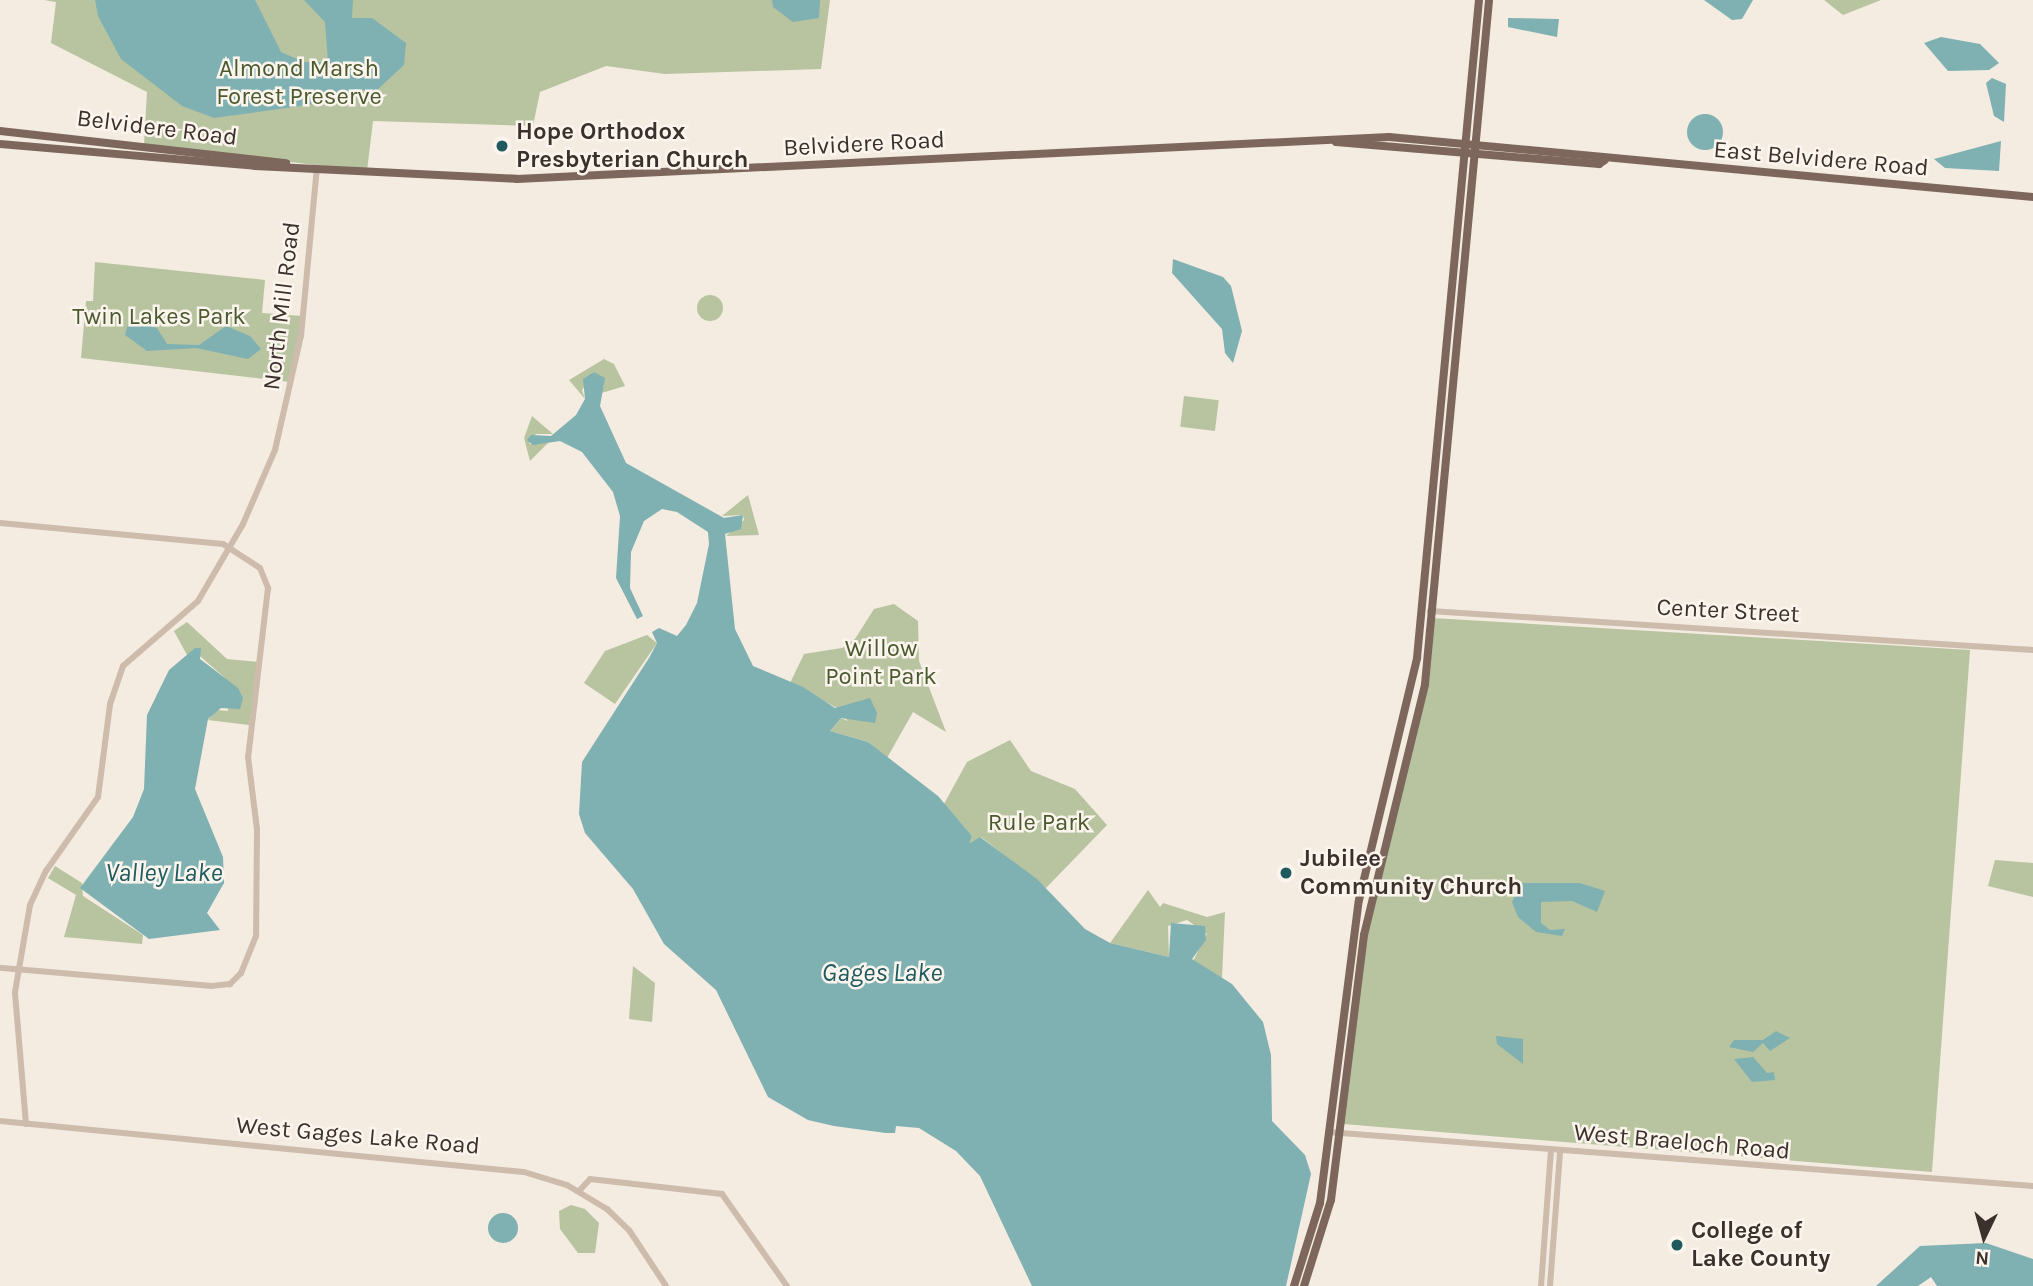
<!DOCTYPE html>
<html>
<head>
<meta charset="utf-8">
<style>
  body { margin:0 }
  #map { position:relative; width:2033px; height:1286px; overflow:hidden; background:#f4ebe1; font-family:Karla,sans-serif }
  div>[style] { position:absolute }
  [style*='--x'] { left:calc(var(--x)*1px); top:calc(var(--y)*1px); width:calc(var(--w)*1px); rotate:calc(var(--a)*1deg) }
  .green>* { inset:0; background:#b8c4a0; transform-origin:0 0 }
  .round { border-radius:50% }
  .water>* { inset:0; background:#7fb0b2 }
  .tertiary>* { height:6px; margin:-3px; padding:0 3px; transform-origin:3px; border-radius:3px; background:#cdbbac }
  .primary>* { height:8px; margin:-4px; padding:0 4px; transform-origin:4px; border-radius:4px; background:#7d675c }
  .dots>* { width:19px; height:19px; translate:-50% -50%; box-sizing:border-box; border:4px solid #fbf5ee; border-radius:50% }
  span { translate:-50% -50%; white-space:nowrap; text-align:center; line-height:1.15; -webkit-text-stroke:5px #fbf5ee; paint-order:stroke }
  .park-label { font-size:24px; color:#4a5a2e }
  .street-label { font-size:24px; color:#3b302b }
  .poi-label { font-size:24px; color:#3b302b; font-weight:700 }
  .left { translate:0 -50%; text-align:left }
  .water-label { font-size:26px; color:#1f5a5e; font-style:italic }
  .north { position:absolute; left:1949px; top:1202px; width:70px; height:70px; -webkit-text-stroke:5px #fbf5ee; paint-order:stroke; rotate:185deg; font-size:19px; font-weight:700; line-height:28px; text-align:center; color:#3b302b }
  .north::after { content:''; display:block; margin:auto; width:24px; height:32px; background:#3b302b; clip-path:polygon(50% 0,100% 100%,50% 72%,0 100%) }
</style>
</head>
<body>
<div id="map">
  <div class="green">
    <i style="clip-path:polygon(44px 0,830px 0,821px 69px,665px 74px,606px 66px,540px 92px,533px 126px,373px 121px,367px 171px,144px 145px,147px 92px,51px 43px,56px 2px)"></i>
    <i style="clip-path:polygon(1824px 0,1881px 0,1843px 15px)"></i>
    <i style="clip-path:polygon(95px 262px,265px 280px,262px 313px,302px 316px,290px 382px,81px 358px,86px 301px,93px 301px)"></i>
    <i class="round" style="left:697px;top:295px;width:26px;height:26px"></i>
    <i style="clip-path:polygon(604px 359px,614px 364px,625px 386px,598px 394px,604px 386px,594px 372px,582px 390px,585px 399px,569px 380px)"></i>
    <i style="left:1184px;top:396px;width:35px;height:31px;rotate:7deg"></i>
    <i style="clip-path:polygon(532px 416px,553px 434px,536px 434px,529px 444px,550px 441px,530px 461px,524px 438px)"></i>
    <i style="clip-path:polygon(748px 495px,759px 535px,726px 536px,744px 520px,743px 515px,722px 516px)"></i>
    <i style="clip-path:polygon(894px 604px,918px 621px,919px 661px,946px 732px,913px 712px,887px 758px,868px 742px,830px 731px,841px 718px,848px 721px,837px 708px,790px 683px,804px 654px,842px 648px,855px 639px,874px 609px)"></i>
    <i style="clip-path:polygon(1432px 618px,1970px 650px,1932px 1172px,1343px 1124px,1359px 964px,1423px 706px)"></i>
    <i style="clip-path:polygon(187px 622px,227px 659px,260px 662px,249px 725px,208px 720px,217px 710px,228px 711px,225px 678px,193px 650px,188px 657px,174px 631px)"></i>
    <i style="clip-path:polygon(647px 635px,657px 643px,615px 704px,584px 683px,605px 651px)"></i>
    <i style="clip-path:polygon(1010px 740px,1031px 771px,1075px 789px,1107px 825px,1046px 888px,981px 837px,972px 847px,968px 844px,972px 836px,944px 804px,967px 762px)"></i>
    <i style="clip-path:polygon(1995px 860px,2033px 863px,2033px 897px,1988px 886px)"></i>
    <i style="clip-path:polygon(55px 866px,82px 883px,83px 896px,143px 935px,142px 944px,64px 937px,76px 895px,48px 878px)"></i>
    <i style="clip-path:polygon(1148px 890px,1160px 907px,1163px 903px,1207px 917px,1225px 912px,1222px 978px,1193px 961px,1207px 934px,1187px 920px,1168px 926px,1169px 957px,1110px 943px)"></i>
    <i style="clip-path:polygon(633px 966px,655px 983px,652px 1022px,629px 1019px)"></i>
    <i style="clip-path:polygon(571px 1205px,585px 1209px,599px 1223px,595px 1253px,578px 1253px,560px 1229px,559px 1211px)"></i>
  </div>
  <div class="water">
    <i style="clip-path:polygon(95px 0,255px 0,281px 52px,304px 62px,328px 62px,325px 22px,304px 0,353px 0,352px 18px,372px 18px,406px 43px,404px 65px,377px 90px,353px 91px,336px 101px,214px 118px,182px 106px,121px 59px,98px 16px)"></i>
    <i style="clip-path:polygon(772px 0,820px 0,819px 18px,793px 22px,773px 7px)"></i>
    <i style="clip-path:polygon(1704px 0,1753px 0,1742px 19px,1732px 20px)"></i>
    <i style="clip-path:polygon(1508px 18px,1559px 19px,1557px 37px,1508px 27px)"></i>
    <i style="clip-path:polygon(1941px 37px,1980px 44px,1999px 63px,1989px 70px,1948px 71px,1924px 43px)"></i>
    <i style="clip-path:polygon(1992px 78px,2006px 84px,2004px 122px,1994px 116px,1986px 83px)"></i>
    <i class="round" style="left:1687px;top:114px;width:36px;height:36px"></i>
    <i style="clip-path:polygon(2001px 141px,1999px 171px,1945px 168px,1934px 159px)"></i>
    <i style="clip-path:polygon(1173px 259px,1223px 277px,1231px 286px,1242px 331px,1233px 363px,1225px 353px,1222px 329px,1172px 273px)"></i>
    <i style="clip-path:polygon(138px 322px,157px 328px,167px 344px,199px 345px,226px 326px,250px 336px,261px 349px,248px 359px,196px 348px,147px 351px,125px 335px,127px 327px)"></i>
    <i style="clip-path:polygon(594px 372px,605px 378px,600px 406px,626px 463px,724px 518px,743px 515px,741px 529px,725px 534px,735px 629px,753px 666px,803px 687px,835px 708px,870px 698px,877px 713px,875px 723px,841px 718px,830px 731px,868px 742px,938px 796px,972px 836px,969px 844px,980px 837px,1037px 879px,1085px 929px,1110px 943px,1169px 957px,1171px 923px,1205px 926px,1206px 940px,1192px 959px,1232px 984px,1263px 1022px,1271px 1055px,1272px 1121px,1305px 1155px,1311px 1174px,1286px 1286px,1032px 1286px,980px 1176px,956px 1151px,919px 1128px,896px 1126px,895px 1133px,886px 1133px,834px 1126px,808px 1120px,768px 1097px,716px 990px,664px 944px,633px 889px,585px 833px,579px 814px,582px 762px,649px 658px,657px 643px,652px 632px,659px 628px,677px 636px,686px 625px,697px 603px,709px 544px,708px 532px,677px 512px,662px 509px,644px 521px,631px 552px,630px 588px,643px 616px,637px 619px,616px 578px,620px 516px,613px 492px,582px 452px,560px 441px,533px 445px,527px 440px,531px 435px,551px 436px,576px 415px,585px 399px,583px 379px)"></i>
    <i style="clip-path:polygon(195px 648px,201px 648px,200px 659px,238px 688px,243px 698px,240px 709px,221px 708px,208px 719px,195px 789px,223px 857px,224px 883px,207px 913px,220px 930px,149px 939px,80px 888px,133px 817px,144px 789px,147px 715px,169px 670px)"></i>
    <i style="clip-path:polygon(1522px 883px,1580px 883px,1605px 891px,1597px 912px,1572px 901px,1541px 902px,1541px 923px,1550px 930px,1565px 929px,1562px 936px,1536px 932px,1518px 917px,1512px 902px)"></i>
    <i style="clip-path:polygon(1776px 1031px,1790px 1038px,1770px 1051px,1763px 1043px,1753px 1052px,1729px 1047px,1734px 1040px,1763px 1040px)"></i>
    <i style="clip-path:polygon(1496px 1036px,1523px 1039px,1523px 1064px,1497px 1044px)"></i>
    <i style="clip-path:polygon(1753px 1057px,1767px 1073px,1774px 1072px,1775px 1080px,1752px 1082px,1734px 1059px)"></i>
    <i class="round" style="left:488px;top:1213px;width:30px;height:30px"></i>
    <i style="clip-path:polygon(1986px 1243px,2033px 1259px,2033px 1286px,1937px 1286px,1931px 1277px,1918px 1286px,1876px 1286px,1920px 1246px)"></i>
  </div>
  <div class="tertiary">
    <i style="--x:0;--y:523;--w:224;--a:5.4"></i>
    <i style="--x:223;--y:544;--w:44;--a:33"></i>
    <i style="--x:260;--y:568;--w:22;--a:68"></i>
    <i style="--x:268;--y:588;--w:170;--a:96.7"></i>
    <i style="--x:248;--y:757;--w:73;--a:82.9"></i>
    <i style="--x:257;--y:829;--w:107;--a:90.5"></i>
    <i style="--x:256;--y:936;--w:40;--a:112"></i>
    <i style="--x:241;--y:973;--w:16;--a:135"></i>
    <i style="--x:230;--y:984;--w:18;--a:174"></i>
    <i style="--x:212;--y:986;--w:213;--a:-175.1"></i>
    <i style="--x:1430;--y:611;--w:604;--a:3.7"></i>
    <i style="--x:0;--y:1121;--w:526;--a:5.56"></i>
    <i style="--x:524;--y:1172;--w:45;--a:16.8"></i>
    <i style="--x:567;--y:1185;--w:47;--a:31"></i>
    <i style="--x:607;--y:1209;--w:30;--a:44"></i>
    <i style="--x:629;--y:1230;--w:67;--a:56.5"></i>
    <i style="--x:26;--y:1124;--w:132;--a:-94.8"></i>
    <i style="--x:15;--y:992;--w:88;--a:-80.2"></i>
    <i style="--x:30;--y:905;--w:38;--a:-65"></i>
    <i style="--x:46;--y:871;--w:90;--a:-54.9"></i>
    <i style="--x:98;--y:797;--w:94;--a:-82.6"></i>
    <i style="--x:110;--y:704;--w:40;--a:-71.1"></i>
    <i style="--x:123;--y:666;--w:99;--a:-40.9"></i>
    <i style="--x:198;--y:601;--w:89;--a:-59.7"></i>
    <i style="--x:243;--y:524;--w:81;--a:-66.6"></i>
    <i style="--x:275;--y:450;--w:117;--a:-77.2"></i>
    <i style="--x:301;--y:336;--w:170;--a:-84.6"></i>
    <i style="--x:1328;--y:1132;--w:707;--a:4.38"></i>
    <i style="--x:579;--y:1191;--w:16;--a:-47"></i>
    <i style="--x:590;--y:1179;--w:133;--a:6.5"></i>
    <i style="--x:722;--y:1194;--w:113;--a:54.8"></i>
    <i style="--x:1541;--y:1286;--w:135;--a:-85.8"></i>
    <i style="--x:1550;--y:1286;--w:134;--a:-85.7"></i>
  </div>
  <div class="primary">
    <i style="--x:0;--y:131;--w:288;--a:6.4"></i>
    <i style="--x:1336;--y:142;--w:264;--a:4.8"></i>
    <i style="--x:1599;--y:164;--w:7;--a:-34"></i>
    <i style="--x:0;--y:144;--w:256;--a:4.9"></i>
    <i style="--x:255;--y:166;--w:262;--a:2.8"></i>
    <i style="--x:517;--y:179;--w:873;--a:-2.76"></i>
    <i style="--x:1389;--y:137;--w:647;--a:5.32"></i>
    <i style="--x:1294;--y:1286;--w:87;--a:-72.6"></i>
    <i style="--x:1320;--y:1203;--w:305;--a:-82.7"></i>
    <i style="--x:1359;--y:900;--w:249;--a:-76.5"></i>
    <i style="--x:1417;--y:658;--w:661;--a:-84.62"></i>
    <i style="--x:1304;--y:1286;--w:90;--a:-72.6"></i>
    <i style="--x:1331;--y:1200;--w:267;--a:-82.9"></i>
    <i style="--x:1364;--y:935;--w:258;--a:-76.3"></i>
    <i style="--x:1425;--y:684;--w:687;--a:-84.65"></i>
  </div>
  <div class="dots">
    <i style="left:502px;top:146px;background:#1f5a5e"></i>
    <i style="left:1286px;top:873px;background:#1f5a5e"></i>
    <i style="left:1677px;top:1245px;background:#1f5a5e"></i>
  </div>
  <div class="park-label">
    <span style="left:299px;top:83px">Almond Marsh<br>Forest Preserve</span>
    <span style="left:159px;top:317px">Twin Lakes Park</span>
    <span style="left:881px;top:663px">Willow<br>Point Park</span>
    <span style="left:1039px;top:823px">Rule Park</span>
  </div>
  <div class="street-label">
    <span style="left:157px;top:128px;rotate:7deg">Belvidere Road</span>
    <span style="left:864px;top:144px;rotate:-3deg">Belvidere Road</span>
    <span style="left:1821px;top:159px;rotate:5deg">East Belvidere Road</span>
    <span style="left:282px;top:306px;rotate:-83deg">North Mill Road</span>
    <span style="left:1728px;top:611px;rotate:3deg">Center Street</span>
    <span style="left:358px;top:1136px;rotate:5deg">West Gages Lake Road</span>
    <span style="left:1682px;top:1142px;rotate:5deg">West Braeloch Road</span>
  </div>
  <div class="poi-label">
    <span class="left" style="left:516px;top:146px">Hope Orthodox<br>Presbyterian Church</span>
    <span class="left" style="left:1300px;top:873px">Jubilee<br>Community Church</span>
    <span class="left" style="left:1691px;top:1245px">College of<br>Lake County</span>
  </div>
  <div class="water-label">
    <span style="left:164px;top:873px">Valley Lake</span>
    <span style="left:882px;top:973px">Gages Lake</span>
  </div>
  <div class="north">N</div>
</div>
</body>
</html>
